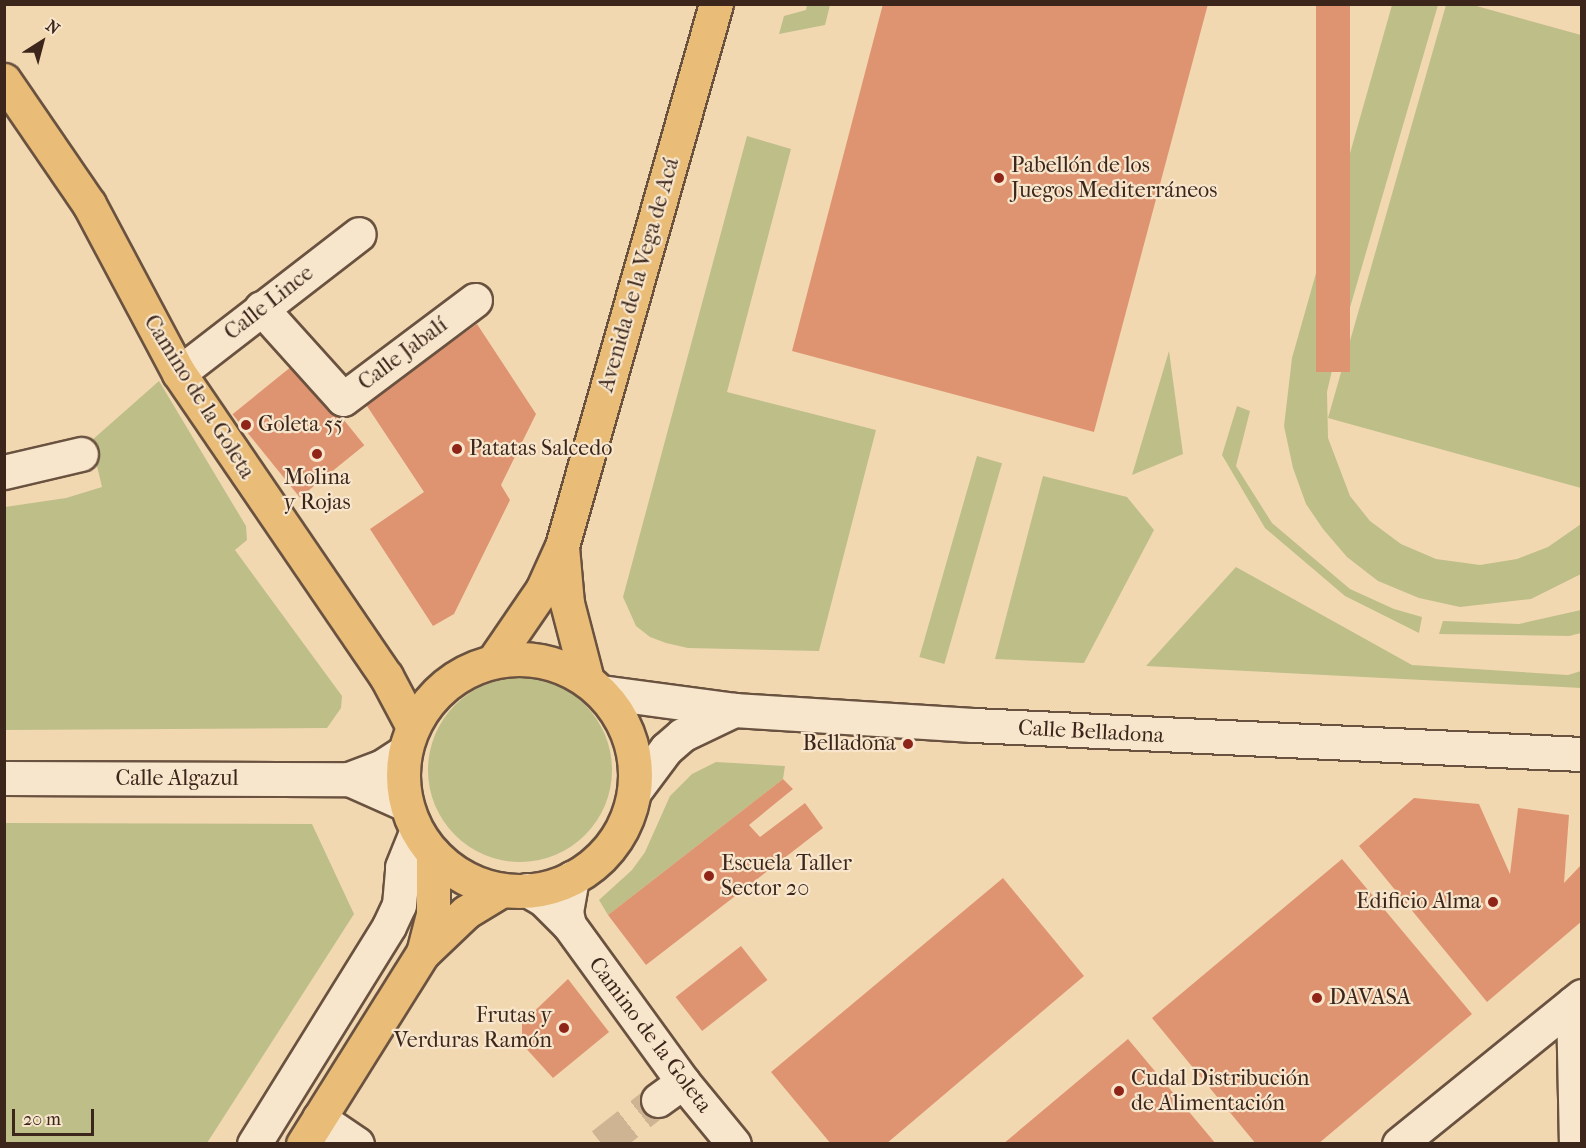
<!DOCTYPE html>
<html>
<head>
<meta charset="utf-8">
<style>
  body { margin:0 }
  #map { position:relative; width:1586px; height:1148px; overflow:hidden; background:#f2d8b1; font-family:"IM FELL French Canon",serif }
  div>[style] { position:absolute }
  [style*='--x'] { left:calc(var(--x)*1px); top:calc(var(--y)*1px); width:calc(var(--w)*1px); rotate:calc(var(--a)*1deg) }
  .green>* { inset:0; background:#bebe89; transform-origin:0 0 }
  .round { border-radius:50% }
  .building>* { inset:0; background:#df9471; transform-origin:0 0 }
  .minor-tunnel>* { height:33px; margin-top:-16.5px; transform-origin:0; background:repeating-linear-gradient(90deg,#ceb493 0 33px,transparent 0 49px) }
  .roads { filter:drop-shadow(2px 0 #6a5240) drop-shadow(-2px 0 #6a5240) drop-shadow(0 2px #6a5240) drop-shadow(0 -2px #6a5240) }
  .minor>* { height:33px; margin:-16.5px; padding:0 16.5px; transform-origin:16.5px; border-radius:16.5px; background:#f7e6cc }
  .major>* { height:33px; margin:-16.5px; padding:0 16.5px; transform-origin:16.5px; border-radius:16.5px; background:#e9bc78 }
  .major>.ring { margin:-16.5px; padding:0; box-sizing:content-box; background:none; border:33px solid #e9bc78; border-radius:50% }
  .dots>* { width:16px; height:16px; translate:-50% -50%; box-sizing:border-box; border:3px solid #f7e6cc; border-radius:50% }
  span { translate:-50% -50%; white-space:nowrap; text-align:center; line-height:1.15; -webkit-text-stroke:4.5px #f7e6cc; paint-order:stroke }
  .poi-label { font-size:22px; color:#3c251b }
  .left { translate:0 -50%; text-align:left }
  .right { translate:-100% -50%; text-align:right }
  .street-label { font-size:22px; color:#3c251b }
  .frame { position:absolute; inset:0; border:6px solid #3c251b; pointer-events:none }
  .north { position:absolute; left:12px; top:12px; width:60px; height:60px; -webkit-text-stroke:4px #f7e6cc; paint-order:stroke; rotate:36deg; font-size:16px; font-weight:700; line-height:24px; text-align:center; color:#3c251b }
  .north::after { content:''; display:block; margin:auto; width:21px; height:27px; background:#3c251b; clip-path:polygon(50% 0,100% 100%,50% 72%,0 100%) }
  .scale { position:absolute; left:12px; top:1109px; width:82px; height:27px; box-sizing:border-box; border:3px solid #3c251b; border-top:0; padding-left:8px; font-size:18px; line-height:21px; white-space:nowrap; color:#3c251b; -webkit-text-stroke:4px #f7e6cc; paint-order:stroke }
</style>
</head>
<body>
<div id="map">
  <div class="green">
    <i style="clip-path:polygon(807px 5px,830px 5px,825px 25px,779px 34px,784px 16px,806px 10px)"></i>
    <i style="clip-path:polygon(1392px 5px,1438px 5px,1333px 366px,1327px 392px,1328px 438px,1350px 496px,1370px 521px,1401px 544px,1436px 559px,1480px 565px,1517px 559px,1548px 547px,1581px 524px,1581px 574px,1531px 599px,1460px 607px,1419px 598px,1378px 581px,1347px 557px,1323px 529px,1306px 504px,1293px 468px,1284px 426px,1292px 358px)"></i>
    <i style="clip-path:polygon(1446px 5px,1473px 5px,1581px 35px,1581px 488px,1328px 418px)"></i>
    <i style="clip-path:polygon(747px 136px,791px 149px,727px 392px,876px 430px,819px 651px,688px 648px,666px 643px,650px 637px,636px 626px,623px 597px)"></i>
    <i style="clip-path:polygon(1169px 351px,1183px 454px,1132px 475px)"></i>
    <i style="clip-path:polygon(159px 381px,246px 526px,247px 540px,235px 550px,342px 696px,341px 708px,327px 728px,5px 730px,5px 507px,66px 498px,102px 487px,91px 441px)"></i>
    <i style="clip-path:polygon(1237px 406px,1250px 411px,1236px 466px,1272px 523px,1350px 589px,1394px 609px,1422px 617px,1419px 633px,1345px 596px,1265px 528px,1222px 455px)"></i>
    <i style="left:977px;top:456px;width:26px;height:209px;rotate:16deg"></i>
    <i style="clip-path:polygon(1043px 476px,1127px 497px,1154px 530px,1084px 663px,995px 659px)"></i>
    <i style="clip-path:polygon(1236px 567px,1412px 665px,1568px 675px,1581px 671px,1581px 688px,1146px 666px)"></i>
    <i style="clip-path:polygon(1581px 610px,1581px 633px,1569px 636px,1439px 634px,1443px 621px,1519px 624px)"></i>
    <i class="round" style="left:428px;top:678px;width:184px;height:184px"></i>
    <i style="clip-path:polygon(716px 762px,785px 766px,783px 779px,608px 915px,599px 900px,632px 870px,645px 852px,670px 796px,692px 774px)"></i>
    <i style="clip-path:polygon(5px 823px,312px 824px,354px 914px,207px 1143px,5px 1143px)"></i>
  </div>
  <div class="building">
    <i style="clip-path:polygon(883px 4px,1208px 4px,1094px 432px,792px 351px)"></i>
    <i style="left:1316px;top:4px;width:34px;height:368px"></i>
    <i style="clip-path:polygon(477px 324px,536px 414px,501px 485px,510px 500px,454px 614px,433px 626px,370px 529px,424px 492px,365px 403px)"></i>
    <i style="left:297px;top:362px;width:107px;height:83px;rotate:51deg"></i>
    <i style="clip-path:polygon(783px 779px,793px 789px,749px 825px,760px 837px,805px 803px,823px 828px,646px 965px,608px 915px)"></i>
    <i style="clip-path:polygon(1414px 798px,1479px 804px,1510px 874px,1518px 808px,1569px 815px,1564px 883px,1582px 864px,1582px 921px,1487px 1002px,1359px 846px)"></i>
    <i style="clip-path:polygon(1342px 859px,1472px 1014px,1318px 1144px,1256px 1144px,1152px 1018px)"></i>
    <i style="clip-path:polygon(1003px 878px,1084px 976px,886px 1144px,831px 1144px,771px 1072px)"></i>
    <i style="left:741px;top:946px;width:43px;height:83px;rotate:52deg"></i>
    <i style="clip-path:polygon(568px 979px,609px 1032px,553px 1078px,522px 1044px,522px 1023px)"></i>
    <i style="clip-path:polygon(1128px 1039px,1216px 1144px,1003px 1144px)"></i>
  </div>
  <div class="minor-tunnel">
    <i style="--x:602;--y:1144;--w:71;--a:-38.2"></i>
  </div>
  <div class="roads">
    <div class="minor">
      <i style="--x:261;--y:308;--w:122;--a:48"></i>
      <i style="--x:343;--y:399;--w:165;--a:-36.9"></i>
      <i style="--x:179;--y:373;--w:227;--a:-37.7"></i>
      <i style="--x:4;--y:472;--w:79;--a:-13.2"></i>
      <i style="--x:601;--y:692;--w:134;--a:7.7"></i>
      <i style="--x:734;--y:710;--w:239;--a:3.6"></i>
      <i style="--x:973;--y:725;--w:610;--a:2.73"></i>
      <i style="--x:4;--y:778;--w:345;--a:0.2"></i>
      <i style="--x:349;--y:779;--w:34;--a:-21"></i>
      <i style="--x:381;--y:767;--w:27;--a:-33"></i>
      <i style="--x:349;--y:779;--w:59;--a:24"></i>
      <i style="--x:634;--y:792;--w:54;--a:-53.3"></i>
      <i style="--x:666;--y:749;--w:21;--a:-41"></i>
      <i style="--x:682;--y:735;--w:58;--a:-25.7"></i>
      <i style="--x:527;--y:890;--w:20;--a:30"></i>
      <i style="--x:544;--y:900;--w:35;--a:45"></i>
      <i style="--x:569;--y:925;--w:194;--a:54"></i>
      <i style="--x:683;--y:1082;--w:80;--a:50.6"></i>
      <i style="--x:569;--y:925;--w:13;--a:-103"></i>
      <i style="--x:566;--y:912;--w:35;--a:-80"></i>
      <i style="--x:1573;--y:1003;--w:141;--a:88.8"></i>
      <i style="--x:658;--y:1100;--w:31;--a:-36"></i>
      <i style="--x:319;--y:1118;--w:46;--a:34.4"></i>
      <i style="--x:254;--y:1144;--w:256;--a:-58.2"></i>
      <i style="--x:389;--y:926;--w:23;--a:-65"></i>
      <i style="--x:399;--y:905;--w:38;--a:-85"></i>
      <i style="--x:402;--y:867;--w:37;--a:-68"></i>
      <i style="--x:1399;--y:1144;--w:235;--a:-39"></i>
    </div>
    <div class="major">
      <i style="--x:4;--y:80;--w:150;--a:55.6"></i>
      <i style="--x:89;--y:204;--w:191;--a:62"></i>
      <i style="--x:179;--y:373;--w:367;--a:55.7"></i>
      <i style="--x:386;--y:676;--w:55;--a:62"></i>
      <i style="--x:562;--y:547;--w:56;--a:84.9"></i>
      <i style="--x:567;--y:603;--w:80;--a:75.4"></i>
      <i class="ring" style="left:403px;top:659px;width:199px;height:199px"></i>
      <i style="--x:494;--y:660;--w:85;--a:-55.6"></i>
      <i style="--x:542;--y:590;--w:48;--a:-65.6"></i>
      <i style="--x:562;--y:546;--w:563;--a:-74.14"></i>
      <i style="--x:423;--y:953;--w:40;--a:-75.6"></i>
      <i style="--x:433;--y:914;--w:61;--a:-90"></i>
      <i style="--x:303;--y:1144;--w:226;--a:-57.9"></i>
      <i style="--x:423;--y:953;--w:59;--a:-43.6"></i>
      <i style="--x:466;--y:912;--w:42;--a:-31.4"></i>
    </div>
  </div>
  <div class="dots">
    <i style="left:999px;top:178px;background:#8f2418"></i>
    <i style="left:246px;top:425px;background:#8f2418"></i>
    <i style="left:457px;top:449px;background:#8f2418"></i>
    <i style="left:317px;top:454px;background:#8f2418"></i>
    <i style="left:908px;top:744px;background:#8f2418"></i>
    <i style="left:709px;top:876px;background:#8f2418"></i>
    <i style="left:1493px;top:902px;background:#8f2418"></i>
    <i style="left:1317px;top:998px;background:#8f2418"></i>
    <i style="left:564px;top:1028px;background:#8f2418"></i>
    <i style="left:1119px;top:1091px;background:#8f2418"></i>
  </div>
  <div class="poi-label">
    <span class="left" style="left:1011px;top:178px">Pabellón de los<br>Juegos Mediterráneos</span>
    <span class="left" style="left:258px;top:425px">Goleta 55</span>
    <span class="left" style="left:469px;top:449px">Patatas Salcedo</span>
    <span style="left:317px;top:490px">Molina<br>y Rojas</span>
    <span class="right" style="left:896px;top:744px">Belladona</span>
    <span class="left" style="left:721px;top:876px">Escuela Taller<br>Sector 20</span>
    <span class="right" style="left:1481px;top:902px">Edificio Alma</span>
    <span class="left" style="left:1329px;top:998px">DAVASA</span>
    <span class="right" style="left:552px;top:1028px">Frutas y<br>Verduras Ramón</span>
    <span class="left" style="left:1131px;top:1091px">Cudal Distribución<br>de Alimentación</span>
  </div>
  <div class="street-label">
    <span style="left:639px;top:275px;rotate:-74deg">Avenida de la Vega de Acá</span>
    <span style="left:269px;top:303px;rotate:-38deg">Calle Lince</span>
    <span style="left:403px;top:354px;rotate:-37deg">Calle Jabalí</span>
    <span style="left:199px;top:397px;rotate:58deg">Camino de la Goleta</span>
    <span style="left:1091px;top:732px;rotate:3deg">Calle Belladona</span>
    <span style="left:177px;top:779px">Calle Algazul</span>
    <span style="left:650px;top:1035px;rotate:53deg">Camino de la Goleta</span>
  </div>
  <div class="frame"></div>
  <div class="north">N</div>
  <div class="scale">20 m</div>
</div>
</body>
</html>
